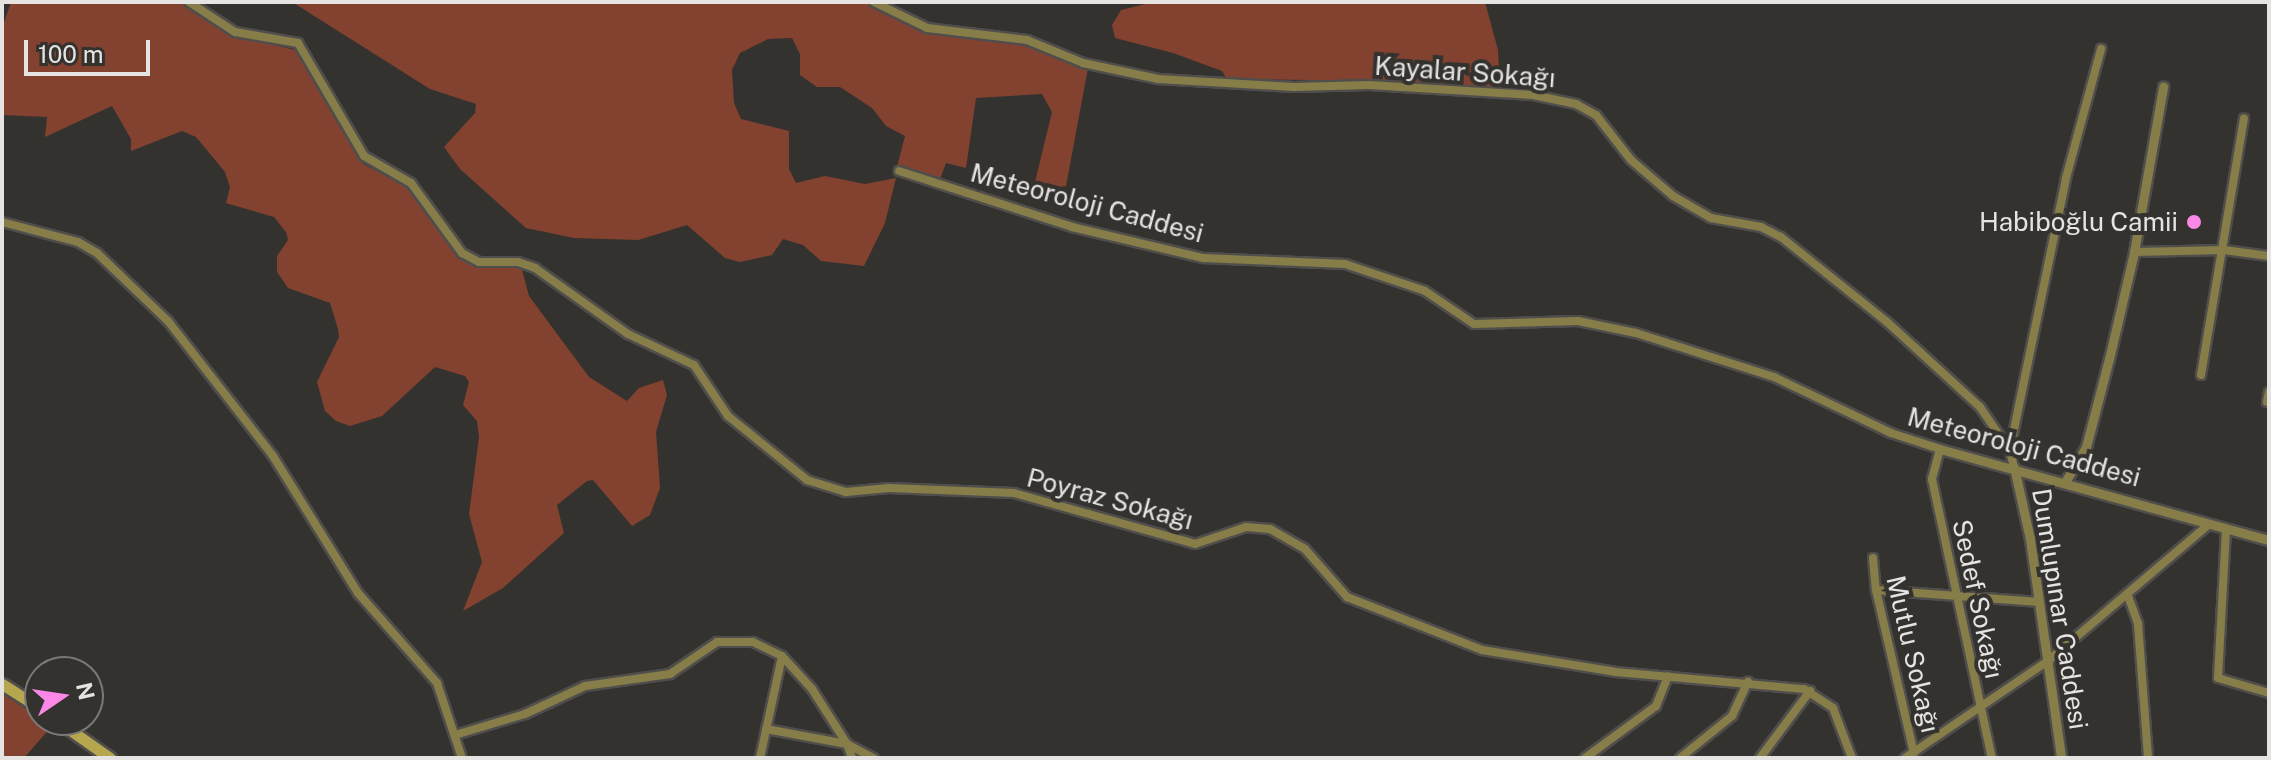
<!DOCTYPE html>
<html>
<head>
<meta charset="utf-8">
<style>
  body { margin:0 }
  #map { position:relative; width:2271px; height:760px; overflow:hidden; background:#34322f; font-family:"Public Sans",sans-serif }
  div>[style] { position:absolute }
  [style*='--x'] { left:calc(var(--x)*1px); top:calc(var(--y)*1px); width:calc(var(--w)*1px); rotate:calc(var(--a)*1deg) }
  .green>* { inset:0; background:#82422f }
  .roads { filter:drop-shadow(2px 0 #504e4c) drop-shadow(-2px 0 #504e4c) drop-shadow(0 2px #504e4c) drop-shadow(0 -2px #504e4c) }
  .minor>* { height:8px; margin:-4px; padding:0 4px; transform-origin:4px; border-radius:4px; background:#877d48 }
  .tertiary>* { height:9px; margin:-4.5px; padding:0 4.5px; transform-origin:4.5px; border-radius:4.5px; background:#877d48 }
  .secondary>* { height:11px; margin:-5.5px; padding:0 5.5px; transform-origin:5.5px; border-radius:5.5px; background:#b6a64d }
  .dots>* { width:22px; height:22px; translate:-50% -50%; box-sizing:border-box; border:4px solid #34322f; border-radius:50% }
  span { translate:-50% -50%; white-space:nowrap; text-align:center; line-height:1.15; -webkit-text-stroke:8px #34322f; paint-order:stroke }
  .street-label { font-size:26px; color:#e5e4e2 }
  .poi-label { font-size:26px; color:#e5e4e2 }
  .right { translate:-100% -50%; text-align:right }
  .frame { position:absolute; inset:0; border:4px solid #e5e4e2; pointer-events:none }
  .north { position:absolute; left:24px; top:656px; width:80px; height:80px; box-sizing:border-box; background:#34322f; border:2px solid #7b7977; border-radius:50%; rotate:77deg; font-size:22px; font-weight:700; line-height:32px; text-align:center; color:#e5e4e2 }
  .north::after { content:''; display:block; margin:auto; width:28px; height:36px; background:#fb87e6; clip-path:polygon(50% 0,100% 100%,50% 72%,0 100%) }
  .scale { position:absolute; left:24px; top:40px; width:126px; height:36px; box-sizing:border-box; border:4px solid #e5e4e2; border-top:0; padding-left:10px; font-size:24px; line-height:28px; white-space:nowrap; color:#e5e4e2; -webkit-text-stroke:6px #34322f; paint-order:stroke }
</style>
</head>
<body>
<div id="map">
  <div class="green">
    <i style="clip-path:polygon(11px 2px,182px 2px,235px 36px,300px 51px,363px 164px,410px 188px,467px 262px,521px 266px,529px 296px,589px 377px,627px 401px,639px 388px,663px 380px,667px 395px,656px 432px,660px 488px,650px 515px,632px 526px,593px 480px,587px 481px,557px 505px,564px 533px,503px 588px,463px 611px,482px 562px,469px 514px,479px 437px,477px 421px,463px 405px,469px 382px,465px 376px,435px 367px,382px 416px,350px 426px,336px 421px,325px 411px,317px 382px,339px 337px,338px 329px,330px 303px,288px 288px,277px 272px,277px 256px,288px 240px,286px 232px,274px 217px,226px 203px,230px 187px,225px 172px,196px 137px,182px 131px,131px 151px,131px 139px,112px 106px,45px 137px,47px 117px,2px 115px,2px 28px)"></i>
    <i style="clip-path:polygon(292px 2px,866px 2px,925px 33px,1007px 40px,1088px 68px,1066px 186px,1033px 190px,1052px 112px,1042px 94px,976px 98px,966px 168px,946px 163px,939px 182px,897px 167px,905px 136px,886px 126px,872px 108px,840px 87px,817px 87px,800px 75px,800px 54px,792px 38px,768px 39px,740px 53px,732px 70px,734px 103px,741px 119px,789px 131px,789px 169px,796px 183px,825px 176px,865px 184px,896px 178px,885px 223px,864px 266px,821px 261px,803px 245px,783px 239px,772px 255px,740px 262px,725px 258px,687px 225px,638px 240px,574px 238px,526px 228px,460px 169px,444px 147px,475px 113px,476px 104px,430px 89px)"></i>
    <i style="clip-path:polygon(1153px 2px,1485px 2px,1498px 50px,1500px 89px,1392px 81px,1227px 79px,1222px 71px,1173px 53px,1115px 38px,1112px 25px,1121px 10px)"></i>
    <i style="clip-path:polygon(2px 693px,52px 726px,24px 758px,2px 758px)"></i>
  </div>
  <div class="roads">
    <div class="minor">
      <i style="--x:189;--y:2;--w:55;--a:33.1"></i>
      <i style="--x:235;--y:32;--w:64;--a:9.9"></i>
      <i style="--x:298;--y:43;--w:131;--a:59.7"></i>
      <i style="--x:364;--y:156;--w:54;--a:29.9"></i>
      <i style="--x:411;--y:183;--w:87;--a:53.9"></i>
      <i style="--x:462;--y:253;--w:19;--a:28"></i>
      <i style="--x:479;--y:262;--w:39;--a:0"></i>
      <i style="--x:518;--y:262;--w:18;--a:19"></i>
      <i style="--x:535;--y:268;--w:114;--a:35.4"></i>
      <i style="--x:628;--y:334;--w:73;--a:25.2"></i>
      <i style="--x:694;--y:365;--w:61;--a:56.3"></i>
      <i style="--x:728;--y:416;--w:102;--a:39"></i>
      <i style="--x:807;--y:480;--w:41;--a:17.1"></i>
      <i style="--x:846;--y:492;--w:43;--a:-5.3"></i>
      <i style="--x:889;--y:488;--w:125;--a:2.3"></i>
      <i style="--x:1014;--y:493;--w:188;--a:15.7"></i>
      <i style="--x:1195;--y:544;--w:54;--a:-18.4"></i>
      <i style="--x:1246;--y:527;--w:24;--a:5"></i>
      <i style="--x:1270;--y:529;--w:40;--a:29.7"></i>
      <i style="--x:1305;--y:549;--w:64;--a:48.8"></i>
      <i style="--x:1347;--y:597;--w:145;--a:21.4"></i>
      <i style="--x:1482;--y:650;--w:136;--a:9.3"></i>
      <i style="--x:1616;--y:672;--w:189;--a:5.2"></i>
      <i style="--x:1804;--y:689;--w:35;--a:33"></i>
      <i style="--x:1833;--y:708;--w:53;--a:69.2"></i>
      <i style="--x:874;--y:2;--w:59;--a:26.1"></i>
      <i style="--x:927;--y:28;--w:101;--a:6.8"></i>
      <i style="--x:1027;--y:40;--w:61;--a:22.3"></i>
      <i style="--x:1083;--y:63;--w:77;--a:12"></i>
      <i style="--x:1158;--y:79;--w:136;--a:3.4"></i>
      <i style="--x:1294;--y:87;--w:75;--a:-1.5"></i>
      <i style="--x:1369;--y:85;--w:164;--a:3.5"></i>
      <i style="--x:1533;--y:95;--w:44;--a:11.8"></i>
      <i style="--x:1576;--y:104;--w:23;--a:29"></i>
      <i style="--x:1596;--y:115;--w:57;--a:52.1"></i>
      <i style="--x:1631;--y:160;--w:55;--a:40.6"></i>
      <i style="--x:1673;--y:196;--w:44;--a:30.1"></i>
      <i style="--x:1711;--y:218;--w:51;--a:10.2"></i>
      <i style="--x:1761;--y:227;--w:22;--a:27"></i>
      <i style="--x:1781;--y:237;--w:134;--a:38.7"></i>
      <i style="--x:1886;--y:321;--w:127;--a:42.5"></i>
      <i style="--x:1980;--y:407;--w:53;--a:55.7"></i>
      <i style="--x:2010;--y:451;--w:16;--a:76"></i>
      <i style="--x:899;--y:171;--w:182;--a:17.9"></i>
      <i style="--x:1072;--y:227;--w:135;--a:13.3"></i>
      <i style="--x:1203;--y:258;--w:142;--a:2.4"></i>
      <i style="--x:1345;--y:264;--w:84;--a:18.6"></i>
      <i style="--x:1425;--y:291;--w:59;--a:34"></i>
      <i style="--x:1474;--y:324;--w:104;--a:-1.7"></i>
      <i style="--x:1578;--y:321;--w:59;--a:11.7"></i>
      <i style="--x:1636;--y:333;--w:145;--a:17.7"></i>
      <i style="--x:1774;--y:377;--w:130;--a:25.6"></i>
      <i style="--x:1891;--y:433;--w:52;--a:18.1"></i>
      <i style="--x:1940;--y:449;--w:31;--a:105"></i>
      <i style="--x:1932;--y:479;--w:285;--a:77.9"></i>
      <i style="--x:2;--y:222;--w:79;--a:14.7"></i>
      <i style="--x:78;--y:242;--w:22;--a:30"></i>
      <i style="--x:97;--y:253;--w:98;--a:43.8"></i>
      <i style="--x:168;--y:321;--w:171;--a:52.1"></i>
      <i style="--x:273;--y:456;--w:161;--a:58.2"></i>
      <i style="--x:358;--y:593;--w:120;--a:48.7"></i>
      <i style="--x:437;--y:683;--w:79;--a:71.6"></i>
      <i style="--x:2134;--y:252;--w:90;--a:-1.3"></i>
      <i style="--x:2224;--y:250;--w:45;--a:7.6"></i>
      <i style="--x:2201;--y:375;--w:260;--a:-80.5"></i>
      <i style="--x:2267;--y:402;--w:10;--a:-79"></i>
      <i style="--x:2010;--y:449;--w:277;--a:-78.3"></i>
      <i style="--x:2066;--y:178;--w:134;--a:-74.8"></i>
      <i style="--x:2226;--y:530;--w:148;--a:93.1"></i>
      <i style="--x:2218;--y:678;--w:53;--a:16.4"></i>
      <i style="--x:1873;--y:558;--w:32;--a:85"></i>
      <i style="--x:1876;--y:590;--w:167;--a:76.9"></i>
      <i style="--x:1876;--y:590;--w:164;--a:4.2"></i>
      <i style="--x:2128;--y:596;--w:30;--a:70"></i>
      <i style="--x:2138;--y:624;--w:134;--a:85.7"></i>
      <i style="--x:766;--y:729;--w:82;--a:10.5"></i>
      <i style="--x:847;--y:744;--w:15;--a:70"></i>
      <i style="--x:455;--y:735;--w:73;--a:-16.7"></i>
      <i style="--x:525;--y:714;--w:66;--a:-25"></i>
      <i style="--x:585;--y:686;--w:86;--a:-8"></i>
      <i style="--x:670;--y:674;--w:57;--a:-34.2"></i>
      <i style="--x:717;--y:642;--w:36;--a:0"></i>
      <i style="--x:753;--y:642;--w:32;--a:26"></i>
      <i style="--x:760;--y:758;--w:104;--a:-77.8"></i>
      <i style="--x:782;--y:656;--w:45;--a:47.7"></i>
      <i style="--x:812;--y:689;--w:65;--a:57.5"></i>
      <i style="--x:847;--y:744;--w:30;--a:28"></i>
      <i style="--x:1585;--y:758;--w:88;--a:-36.2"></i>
      <i style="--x:1656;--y:706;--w:32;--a:-68"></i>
      <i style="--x:1680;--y:758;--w:67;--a:-38.9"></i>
      <i style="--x:1732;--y:716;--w:38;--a:-65"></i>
      <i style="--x:1760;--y:758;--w:84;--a:-53.3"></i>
      <i style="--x:1905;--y:758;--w:174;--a:-34.2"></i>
      <i style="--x:2049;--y:660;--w:206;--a:-40.3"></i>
    </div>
    <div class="tertiary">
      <i style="--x:1940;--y:449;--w:341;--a:15.5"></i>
      <i style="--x:2014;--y:467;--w:74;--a:77.5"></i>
      <i style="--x:2030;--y:539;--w:221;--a:81.9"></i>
      <i style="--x:2065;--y:482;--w:41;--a:-59"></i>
      <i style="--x:2086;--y:447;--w:91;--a:-75.4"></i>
      <i style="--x:2109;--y:359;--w:110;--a:-76.8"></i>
      <i style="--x:2134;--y:252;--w:168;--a:-80"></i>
    </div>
    <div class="secondary">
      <i style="--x:2;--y:684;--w:45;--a:32.3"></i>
      <i style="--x:56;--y:720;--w:66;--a:35.1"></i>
    </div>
  </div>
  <div class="dots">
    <i style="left:2194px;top:222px;background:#fb87e6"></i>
  </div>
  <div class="street-label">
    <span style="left:1465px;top:72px;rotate:4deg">Kayalar Sokağı</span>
    <span style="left:1087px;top:203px;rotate:15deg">Meteoroloji Caddesi</span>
    <span style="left:2024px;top:447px;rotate:15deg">Meteoroloji Caddesi</span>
    <span style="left:1110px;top:499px;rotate:15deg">Poyraz Sokağı</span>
    <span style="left:1978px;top:599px;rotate:78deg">Sedef Sokağı</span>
    <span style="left:2060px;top:609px;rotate:81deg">Dumlupınar Caddesi</span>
    <span style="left:1913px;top:654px;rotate:77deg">Mutlu Sokağı</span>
  </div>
  <div class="poi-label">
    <span class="right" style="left:2178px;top:222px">Habiboğlu Camii</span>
  </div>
  <div class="frame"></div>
  <div class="north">N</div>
  <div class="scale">100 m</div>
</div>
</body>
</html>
